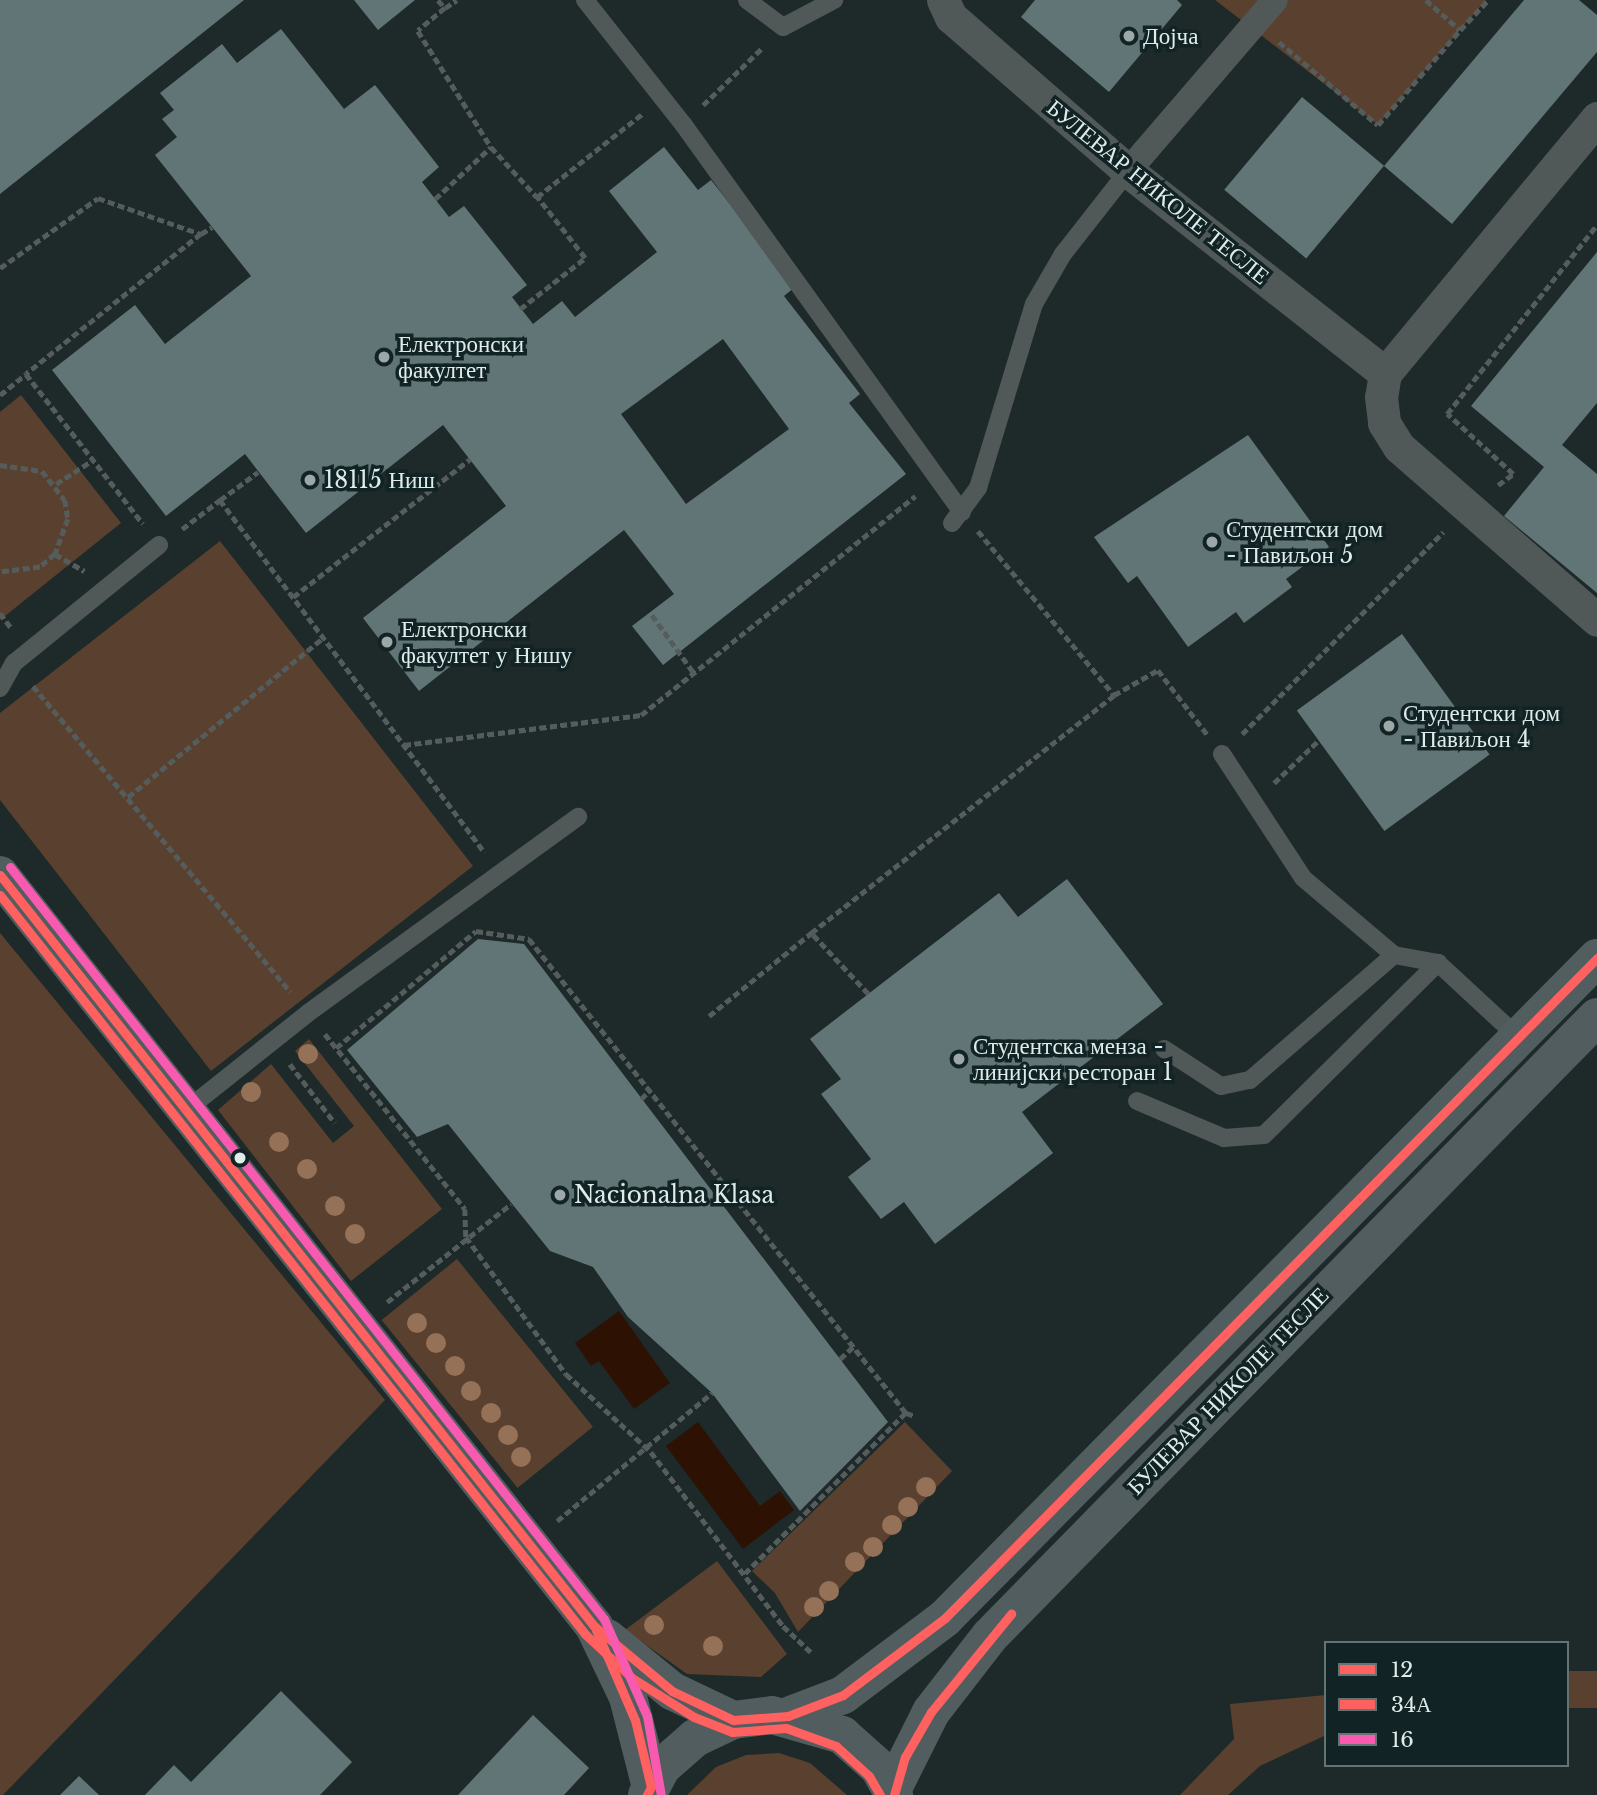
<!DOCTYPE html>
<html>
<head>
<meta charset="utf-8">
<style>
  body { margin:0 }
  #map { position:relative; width:1597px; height:1795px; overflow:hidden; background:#1e292a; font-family:"Libre Baskerville",serif }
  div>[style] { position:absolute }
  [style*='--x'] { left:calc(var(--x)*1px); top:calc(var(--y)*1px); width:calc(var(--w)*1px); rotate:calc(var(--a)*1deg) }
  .green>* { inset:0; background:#5a402e; transform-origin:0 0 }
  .water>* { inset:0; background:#2d1204 }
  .building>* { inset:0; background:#627576; transform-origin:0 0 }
  .path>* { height:4.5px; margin-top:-2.25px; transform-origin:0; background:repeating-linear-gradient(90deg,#545c5c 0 7px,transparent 0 10.5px) }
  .service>* { height:18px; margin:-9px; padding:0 9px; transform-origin:9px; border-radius:9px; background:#505858 }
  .pedestrian>* { height:26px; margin:-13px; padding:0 13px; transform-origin:13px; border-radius:13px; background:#505858 }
  .minor>* { height:33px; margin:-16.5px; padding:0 16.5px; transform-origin:16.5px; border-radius:16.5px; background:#505858 }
  .secondary>* { height:38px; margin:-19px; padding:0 19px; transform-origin:19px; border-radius:19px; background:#515d5e }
  .bus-1>* { height:9px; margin:-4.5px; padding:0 4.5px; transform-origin:4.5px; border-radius:4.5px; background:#ff6060 }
  .bus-2>* { height:9px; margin:-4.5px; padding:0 4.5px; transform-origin:4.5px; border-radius:4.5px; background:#ff6060 }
  .bus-3>* { height:9px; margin:-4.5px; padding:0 4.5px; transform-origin:4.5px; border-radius:4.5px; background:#f75aaf }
  .trees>* { width:20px; height:20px; margin:-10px; border-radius:50%; background:#947157 }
  .dots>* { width:19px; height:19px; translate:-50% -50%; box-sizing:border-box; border:4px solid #112324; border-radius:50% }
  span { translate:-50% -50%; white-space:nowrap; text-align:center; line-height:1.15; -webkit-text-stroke:7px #112324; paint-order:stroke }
  .poi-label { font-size:23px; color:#e0ebeb }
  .left { translate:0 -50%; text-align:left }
  .street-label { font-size:23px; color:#e0ebeb }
  .legend { position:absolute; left:1324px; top:1641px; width:245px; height:126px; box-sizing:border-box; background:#112324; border:2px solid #647374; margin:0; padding:9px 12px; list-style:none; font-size:21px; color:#e0ebeb }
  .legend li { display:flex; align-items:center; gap:14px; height:35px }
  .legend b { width:35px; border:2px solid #647374 }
</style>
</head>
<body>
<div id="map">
  <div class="green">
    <i style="clip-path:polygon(1215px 0,1486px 0,1378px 125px)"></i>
    <i style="clip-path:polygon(21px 395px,121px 523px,0 620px,0 412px)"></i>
    <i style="clip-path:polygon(220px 541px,473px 866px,211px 1071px,0 800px,0 713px)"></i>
    <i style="clip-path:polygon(0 933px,385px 1400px,3px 1795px,0 1795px)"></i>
    <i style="clip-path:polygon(309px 1039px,442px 1209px,351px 1281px,218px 1110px,271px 1064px,333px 1143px,354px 1126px,295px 1051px)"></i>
    <i style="left:457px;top:1259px;width:216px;height:97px;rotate:51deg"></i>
    <i style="clip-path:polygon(905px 1422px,952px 1471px,798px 1632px,775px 1593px,752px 1571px)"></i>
    <i style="clip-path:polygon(717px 1561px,787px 1654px,761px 1677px,687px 1674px,625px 1630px)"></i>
    <i style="left:1597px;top:1671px;width:37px;height:30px;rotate:90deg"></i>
    <i style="clip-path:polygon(1326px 1695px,1326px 1735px,1260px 1766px,1228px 1795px,1180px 1795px,1234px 1739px,1230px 1704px)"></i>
    <i style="clip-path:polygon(779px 1753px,810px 1763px,847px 1795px,687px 1795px,716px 1767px,746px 1755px)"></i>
  </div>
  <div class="water">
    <i style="clip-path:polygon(619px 1311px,670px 1383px,634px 1409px,599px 1361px,591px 1366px,575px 1343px)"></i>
    <i style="clip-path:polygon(698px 1422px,760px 1506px,780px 1491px,794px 1510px,743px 1549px,666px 1446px)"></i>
  </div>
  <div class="building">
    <i style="clip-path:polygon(0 0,244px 0,0 194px)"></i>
    <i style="clip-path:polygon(354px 0,415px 0,378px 30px)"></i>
    <i style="clip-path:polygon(1035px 0,1177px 0,1182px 5px,1109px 92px,1021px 17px)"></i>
    <i style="clip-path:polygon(1524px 0,1579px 0,1597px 15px,1597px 52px,1452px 224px,1384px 166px)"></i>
    <i style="clip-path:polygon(evenodd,281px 29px,344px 109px,375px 85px,439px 167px,422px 182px,449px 217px,464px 206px,527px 285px,512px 297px,533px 324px,562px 301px,575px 317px,657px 252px,609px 191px,664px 147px,698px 190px,711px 180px,795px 287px,784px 296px,860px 394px,849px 403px,906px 474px,663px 665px,632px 626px,674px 594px,624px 530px,419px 691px,363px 618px,506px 506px,443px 425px,306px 533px,245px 454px,166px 516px,52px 370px,135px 305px,165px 344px,251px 276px,155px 155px,177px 137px,162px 119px,174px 110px,160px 93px,222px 44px,237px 63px,281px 29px,723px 339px,789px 429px,686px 504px,621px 414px,723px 339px)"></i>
    <i style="left:1302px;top:97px;width:107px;height:121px;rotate:40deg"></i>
    <i style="clip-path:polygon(1597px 252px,1597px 403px,1562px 445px,1597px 474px,1597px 593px,1504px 516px,1544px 467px,1471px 406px)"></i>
    <i style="clip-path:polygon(1248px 435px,1329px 547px,1286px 579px,1292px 587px,1244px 623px,1236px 612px,1188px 647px,1137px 576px,1128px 583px,1094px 537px)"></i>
    <i style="left:1402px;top:634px;width:149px;height:130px;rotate:54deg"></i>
    <i style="clip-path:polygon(1067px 879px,1163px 1004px,1022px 1112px,1053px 1153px,935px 1244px,904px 1202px,881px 1219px,848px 1177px,871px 1159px,821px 1094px,841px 1079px,810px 1039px,999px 893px,1018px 917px)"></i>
    <i style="clip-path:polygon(478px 939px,524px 944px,888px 1422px,800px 1511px,712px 1393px,628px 1317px,593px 1267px,550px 1251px,448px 1124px,417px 1137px,347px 1050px)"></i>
    <i style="clip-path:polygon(281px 1691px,352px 1762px,320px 1795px,145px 1795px,174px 1765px,191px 1782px)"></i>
    <i style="clip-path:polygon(533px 1715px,589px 1768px,564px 1795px,458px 1795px)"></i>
    <i style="clip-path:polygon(79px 1776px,99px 1795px,60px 1795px)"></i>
  </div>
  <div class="path">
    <i style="--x:438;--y:0;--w:11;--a:49"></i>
    <i style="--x:445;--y:8;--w:35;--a:140"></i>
    <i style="--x:418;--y:31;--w:137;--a:57.8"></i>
    <i style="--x:1426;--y:0;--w:45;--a:41.4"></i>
    <i style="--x:1460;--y:30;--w:41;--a:-47"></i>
    <i style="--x:445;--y:8;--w:14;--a:-34"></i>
    <i style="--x:1279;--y:42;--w:129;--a:40"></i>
    <i style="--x:1378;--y:125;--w:125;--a:-49.2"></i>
    <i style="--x:703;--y:105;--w:83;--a:-44"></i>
    <i style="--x:435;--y:199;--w:76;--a:-42.9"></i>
    <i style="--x:491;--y:147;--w:68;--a:47.4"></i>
    <i style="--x:201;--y:234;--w:13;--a:-32"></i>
    <i style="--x:0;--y:268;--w:120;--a:-35.5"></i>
    <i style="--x:98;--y:198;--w:109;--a:19.3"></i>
    <i style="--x:201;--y:234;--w:224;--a:141.3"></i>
    <i style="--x:520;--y:309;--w:83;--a:-38.1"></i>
    <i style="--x:585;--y:258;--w:78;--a:-128.2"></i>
    <i style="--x:537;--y:197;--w:134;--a:-38.3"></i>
    <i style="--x:0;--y:395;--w:33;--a:-39"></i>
    <i style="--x:26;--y:374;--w:190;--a:52"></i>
    <i style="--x:0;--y:465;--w:42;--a:8.1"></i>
    <i style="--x:42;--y:471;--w:37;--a:52"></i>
    <i style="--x:65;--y:500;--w:19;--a:81"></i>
    <i style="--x:68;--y:519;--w:37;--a:110"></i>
    <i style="--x:55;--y:554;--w:20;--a:139"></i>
    <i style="--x:40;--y:567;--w:40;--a:172.9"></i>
    <i style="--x:56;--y:484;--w:44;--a:-33"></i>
    <i style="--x:1498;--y:485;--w:19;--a:-36"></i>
    <i style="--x:1513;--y:474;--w:89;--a:-137.7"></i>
    <i style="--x:1447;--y:414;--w:241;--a:-51.6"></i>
    <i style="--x:220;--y:500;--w:47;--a:-36.4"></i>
    <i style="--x:182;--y:529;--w:48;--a:-37.3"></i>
    <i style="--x:220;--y:500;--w:441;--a:53.1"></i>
    <i style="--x:978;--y:531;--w:213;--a:50.3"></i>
    <i style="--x:55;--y:554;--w:34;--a:30"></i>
    <i style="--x:293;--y:597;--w:224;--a:-37.9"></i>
    <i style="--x:0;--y:613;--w:20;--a:53"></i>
    <i style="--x:652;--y:615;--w:72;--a:54.1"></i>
    <i style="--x:33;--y:686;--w:400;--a:49.9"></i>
    <i style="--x:1242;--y:734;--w:285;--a:-45.1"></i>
    <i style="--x:404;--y:745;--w:239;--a:-7.2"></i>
    <i style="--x:641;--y:715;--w:351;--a:-38.6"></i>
    <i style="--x:1274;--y:783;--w:61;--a:-43.7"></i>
    <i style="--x:128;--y:797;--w:252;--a:-39.2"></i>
    <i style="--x:868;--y:994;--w:83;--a:-133.1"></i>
    <i style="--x:811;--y:933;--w:385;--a:-38.1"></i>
    <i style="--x:1114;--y:695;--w:51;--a:-29.6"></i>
    <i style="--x:1158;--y:670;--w:81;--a:52.6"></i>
    <i style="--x:709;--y:1016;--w:132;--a:-39.1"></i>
    <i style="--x:325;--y:1034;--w:224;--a:51.3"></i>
    <i style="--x:465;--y:1209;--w:28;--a:88"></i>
    <i style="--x:466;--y:1237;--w:170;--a:53.9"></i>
    <i style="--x:566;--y:1374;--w:115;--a:42.5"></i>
    <i style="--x:651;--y:1452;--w:218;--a:52.8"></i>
    <i style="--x:783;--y:1626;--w:38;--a:43"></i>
    <i style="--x:336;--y:1048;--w:182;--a:-39.9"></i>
    <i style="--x:476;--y:931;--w:54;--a:8.6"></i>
    <i style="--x:529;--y:939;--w:606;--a:51.5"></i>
    <i style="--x:906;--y:1413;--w:228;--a:135"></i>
    <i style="--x:290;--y:1064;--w:74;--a:52.7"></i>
    <i style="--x:641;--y:1099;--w:14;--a:-45"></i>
    <i style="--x:387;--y:1302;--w:158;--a:-38.3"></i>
    <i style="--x:840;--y:1359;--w:19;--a:-43"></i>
    <i style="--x:906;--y:1413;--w:9;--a:18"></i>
    <i style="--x:557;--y:1521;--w:201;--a:-39.6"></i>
  </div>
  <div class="service">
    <i style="--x:585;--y:0;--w:158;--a:51.7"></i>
    <i style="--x:683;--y:124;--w:478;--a:54.3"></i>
    <i style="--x:747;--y:0;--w:45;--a:36.9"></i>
    <i style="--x:783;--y:27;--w:58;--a:-27.9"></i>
    <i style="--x:952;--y:523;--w:44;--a:-53.4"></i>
    <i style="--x:978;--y:488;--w:192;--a:-73.1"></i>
    <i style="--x:1034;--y:304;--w:58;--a:-59.9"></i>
    <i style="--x:1063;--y:254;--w:105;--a:-51.9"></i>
    <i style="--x:0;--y:688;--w:29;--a:-61"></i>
    <i style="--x:14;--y:663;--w:187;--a:-39.1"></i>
    <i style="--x:1222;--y:754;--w:148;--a:56.8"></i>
    <i style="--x:1303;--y:878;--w:119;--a:40.2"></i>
    <i style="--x:1394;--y:955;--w:45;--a:10.3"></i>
    <i style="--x:1438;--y:963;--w:110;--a:42.8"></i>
    <i style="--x:1164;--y:1049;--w:68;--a:33"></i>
    <i style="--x:1221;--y:1086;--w:30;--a:-12"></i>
    <i style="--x:1250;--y:1080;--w:191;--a:-41"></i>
    <i style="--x:1137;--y:1101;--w:95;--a:23"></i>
    <i style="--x:1224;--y:1138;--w:40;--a:-4.3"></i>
    <i style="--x:1264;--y:1135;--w:245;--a:-44.7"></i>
    <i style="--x:185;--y:1111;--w:157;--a:-38.5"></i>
    <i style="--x:308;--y:1013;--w:334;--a:-36"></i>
  </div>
  <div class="pedestrian">
    <i style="--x:1128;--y:171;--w:225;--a:-49.3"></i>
  </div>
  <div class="minor">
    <i style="--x:943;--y:0;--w:19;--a:65"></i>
    <i style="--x:951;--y:17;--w:235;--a:41"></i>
    <i style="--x:1128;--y:171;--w:327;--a:38.2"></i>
    <i style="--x:1597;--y:118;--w:332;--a:129.7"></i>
    <i style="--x:1385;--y:373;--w:24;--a:99"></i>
    <i style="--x:1381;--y:397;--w:26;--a:83"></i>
    <i style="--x:1384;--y:423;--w:28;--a:58"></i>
    <i style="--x:1399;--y:447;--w:263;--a:41.1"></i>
  </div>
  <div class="secondary">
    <i style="--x:0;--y:875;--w:958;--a:51.66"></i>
    <i style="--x:594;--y:1626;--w:79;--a:64.4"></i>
    <i style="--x:628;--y:1697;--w:93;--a:75.7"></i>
    <i style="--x:607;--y:1638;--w:84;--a:39.2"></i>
    <i style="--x:672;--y:1691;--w:68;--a:25.4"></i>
    <i style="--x:788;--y:1716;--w:59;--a:-20.9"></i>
    <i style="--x:843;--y:1695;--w:128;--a:-37"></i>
    <i style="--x:945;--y:1618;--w:928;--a:-45.35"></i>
    <i style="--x:892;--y:1790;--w:87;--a:-63.4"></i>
    <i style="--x:931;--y:1712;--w:96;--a:-52.2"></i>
    <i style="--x:990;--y:1636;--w:867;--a:-45.56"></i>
    <i style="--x:647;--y:1795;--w:32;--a:-62"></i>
    <i style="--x:662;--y:1767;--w:44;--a:-41.3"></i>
    <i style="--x:695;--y:1738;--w:42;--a:-25.3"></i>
    <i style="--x:733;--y:1720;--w:39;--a:-7"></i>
    <i style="--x:772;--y:1715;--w:73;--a:15.9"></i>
    <i style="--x:842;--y:1735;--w:50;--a:41.7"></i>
    <i style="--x:879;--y:1768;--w:31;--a:61"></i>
  </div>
  <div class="bus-1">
    <i style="--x:0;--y:875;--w:958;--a:51.66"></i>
    <i style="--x:594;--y:1626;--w:102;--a:39.8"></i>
    <i style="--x:672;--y:1691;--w:68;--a:25.4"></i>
    <i style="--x:733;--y:1720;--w:55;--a:-4.2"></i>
    <i style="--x:788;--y:1716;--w:59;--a:-20.9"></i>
    <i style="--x:843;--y:1695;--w:128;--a:-37"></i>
    <i style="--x:945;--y:1618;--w:928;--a:-45.35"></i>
    <i style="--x:596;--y:1630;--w:98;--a:66.6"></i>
    <i style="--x:635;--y:1720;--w:69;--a:76.6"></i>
    <i style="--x:651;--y:1787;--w:9;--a:117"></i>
    <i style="--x:894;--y:1795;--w:40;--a:-74"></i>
    <i style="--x:905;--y:1757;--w:52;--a:-60"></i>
    <i style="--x:931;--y:1712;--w:127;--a:-50.8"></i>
  </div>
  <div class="bus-2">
    <i style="--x:0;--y:895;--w:943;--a:51.63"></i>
    <i style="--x:585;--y:1634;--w:64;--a:43.1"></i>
    <i style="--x:632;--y:1678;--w:73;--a:32.2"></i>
    <i style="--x:694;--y:1717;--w:41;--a:21.5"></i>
    <i style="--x:732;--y:1732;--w:54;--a:-4.2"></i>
    <i style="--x:786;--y:1728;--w:53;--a:19.8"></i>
    <i style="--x:836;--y:1746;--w:45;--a:42.3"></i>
    <i style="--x:869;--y:1776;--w:22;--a:60"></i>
  </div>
  <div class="bus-3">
    <i style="--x:10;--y:867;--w:958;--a:51.7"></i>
    <i style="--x:604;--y:1619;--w:106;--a:66.1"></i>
    <i style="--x:647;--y:1716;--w:80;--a:80"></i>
  </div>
  <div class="trees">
    <i style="left:308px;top:1054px"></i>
    <i style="left:251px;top:1092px"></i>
    <i style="left:279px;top:1142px"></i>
    <i style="left:307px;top:1169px"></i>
    <i style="left:335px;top:1206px"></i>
    <i style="left:355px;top:1234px"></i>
    <i style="left:417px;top:1323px"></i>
    <i style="left:436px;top:1343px"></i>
    <i style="left:455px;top:1366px"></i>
    <i style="left:471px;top:1391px"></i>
    <i style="left:491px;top:1413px"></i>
    <i style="left:508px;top:1435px"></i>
    <i style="left:521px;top:1457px"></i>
    <i style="left:926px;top:1487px"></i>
    <i style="left:908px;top:1507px"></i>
    <i style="left:892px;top:1525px"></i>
    <i style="left:873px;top:1547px"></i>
    <i style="left:855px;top:1562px"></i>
    <i style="left:829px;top:1591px"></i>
    <i style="left:814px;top:1607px"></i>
    <i style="left:654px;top:1625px"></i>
    <i style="left:713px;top:1646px"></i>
  </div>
  <div class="dots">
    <i style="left:1129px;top:36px;background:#9ca7a7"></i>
    <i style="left:384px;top:357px;background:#9ca7a7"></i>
    <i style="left:310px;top:480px;background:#9ca7a7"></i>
    <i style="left:1212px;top:542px;background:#9ca7a7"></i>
    <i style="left:387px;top:642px;background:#9ca7a7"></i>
    <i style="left:1389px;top:726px;background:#9ca7a7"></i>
    <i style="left:959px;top:1059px;background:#9ca7a7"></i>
    <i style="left:240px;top:1158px;background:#e0ebeb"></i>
    <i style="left:560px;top:1195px;background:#9ca7a7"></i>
  </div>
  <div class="poi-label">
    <span class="left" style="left:1143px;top:36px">Дојча</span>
    <span class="left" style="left:398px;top:357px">Електронски<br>факултет</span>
    <span class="left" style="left:324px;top:480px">18115 Ниш</span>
    <span class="left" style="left:1226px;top:542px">Студентски дом<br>- Павиљон 5</span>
    <span class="left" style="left:401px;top:642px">Електронски<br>факултет у Нишу</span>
    <span class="left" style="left:1403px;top:726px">Студентски дом<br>- Павиљон 4</span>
    <span class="left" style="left:973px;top:1059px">Студентска менза -<br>линијски ресторан 1</span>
    <span class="left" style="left:574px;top:1195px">Nacionalna Klasa</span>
  </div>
  <div class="street-label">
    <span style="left:1158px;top:192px;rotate:39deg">БУЛЕВАР НИКОЛЕ ТЕСЛЕ</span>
    <span style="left:1228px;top:1391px;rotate:-46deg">БУЛЕВАР НИКОЛЕ ТЕСЛЕ</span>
  </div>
  <ul class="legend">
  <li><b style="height:9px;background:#ff6060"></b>12</li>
  <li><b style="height:9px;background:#ff6060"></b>34А</li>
  <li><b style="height:9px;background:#f75aaf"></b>16</li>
  </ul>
</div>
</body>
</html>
